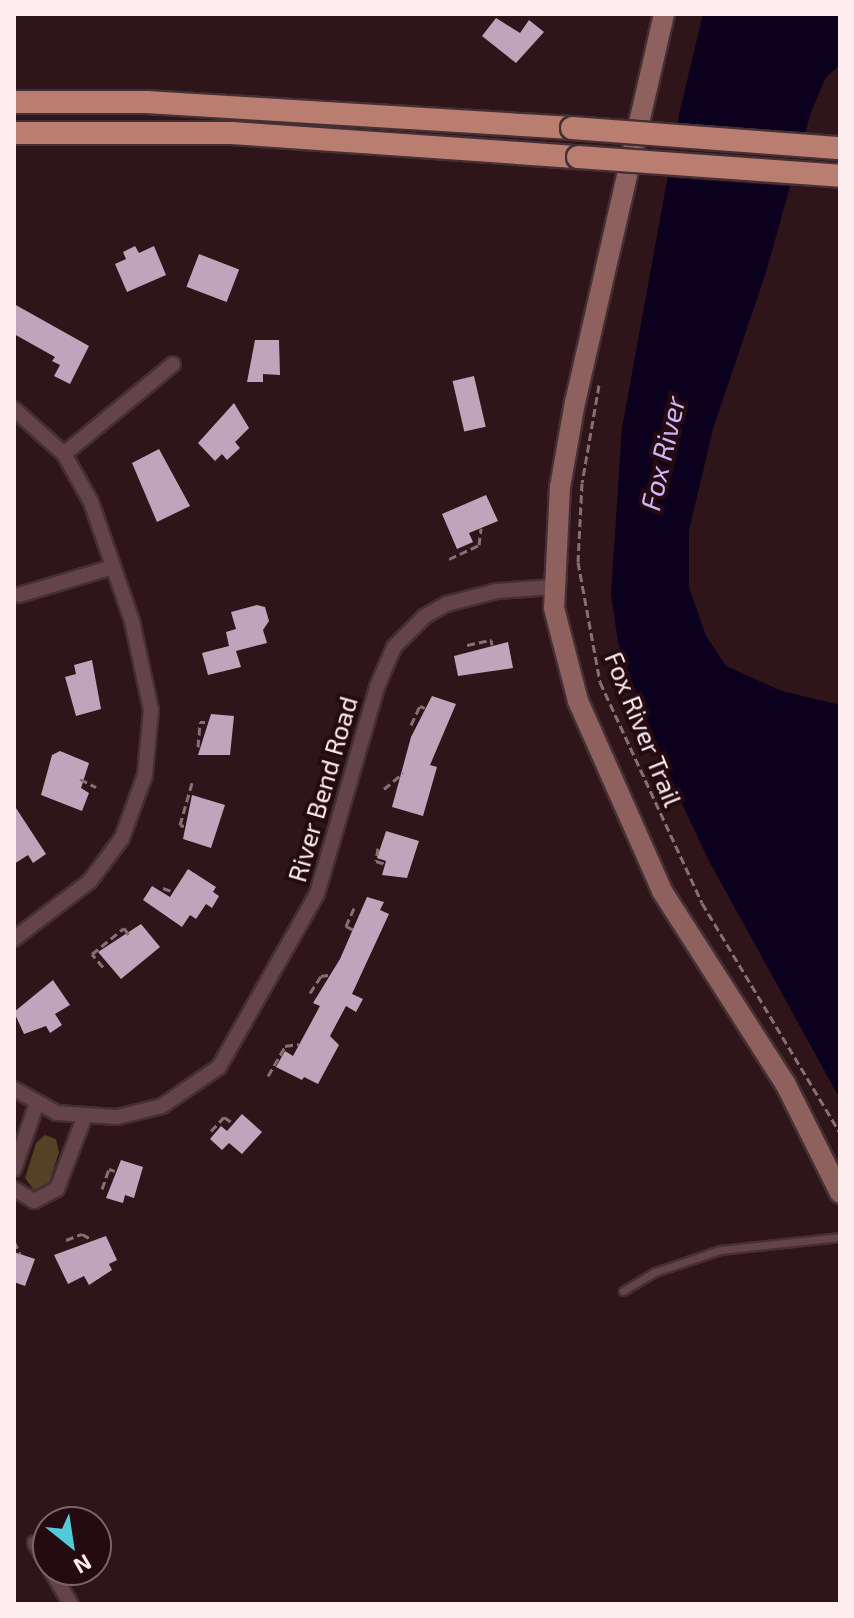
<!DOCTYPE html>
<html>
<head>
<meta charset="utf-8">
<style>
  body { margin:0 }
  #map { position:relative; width:854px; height:1618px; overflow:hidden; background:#2f141a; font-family:"Exo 2",sans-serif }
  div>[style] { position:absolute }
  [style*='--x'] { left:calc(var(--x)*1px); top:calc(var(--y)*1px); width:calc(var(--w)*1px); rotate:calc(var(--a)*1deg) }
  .green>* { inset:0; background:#564126 }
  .water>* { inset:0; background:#0b001d }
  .pier>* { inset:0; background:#2f141a; transform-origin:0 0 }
  .building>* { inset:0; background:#c1a4bb; transform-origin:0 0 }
  .path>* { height:3px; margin-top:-1.5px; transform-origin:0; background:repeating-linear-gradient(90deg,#877075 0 8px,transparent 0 12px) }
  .roads { filter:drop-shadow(2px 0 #443034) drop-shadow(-2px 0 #443034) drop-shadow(0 2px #443034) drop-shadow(0 -2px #443034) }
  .lane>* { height:7px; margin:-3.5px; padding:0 3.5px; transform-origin:3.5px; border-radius:3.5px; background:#64444a }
  .street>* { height:14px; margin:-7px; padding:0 7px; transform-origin:7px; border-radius:7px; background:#64444a }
  .secondary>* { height:20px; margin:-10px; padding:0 10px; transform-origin:10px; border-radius:10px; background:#8f615e }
  .primary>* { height:22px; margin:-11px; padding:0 11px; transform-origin:11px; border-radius:11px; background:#ba7e71 }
  .bridges { filter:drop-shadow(2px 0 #443034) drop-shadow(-2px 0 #443034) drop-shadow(0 2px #443034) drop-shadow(0 -2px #443034) }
  .primary-bridge>* { height:22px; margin:-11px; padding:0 11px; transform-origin:11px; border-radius:11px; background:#ba7e71 }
  span { translate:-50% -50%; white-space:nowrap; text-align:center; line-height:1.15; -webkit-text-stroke:8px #250a11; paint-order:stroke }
  .street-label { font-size:26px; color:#fcecee }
  .water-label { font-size:28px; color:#d0b4fe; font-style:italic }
  .frame { position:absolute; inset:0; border:16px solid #fcecee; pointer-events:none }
  .north { position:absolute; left:32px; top:1506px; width:80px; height:80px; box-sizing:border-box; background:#250a11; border:2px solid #7b6469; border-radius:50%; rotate:150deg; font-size:22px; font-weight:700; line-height:32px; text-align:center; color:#fcecee }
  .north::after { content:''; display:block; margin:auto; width:28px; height:36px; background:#52cbd8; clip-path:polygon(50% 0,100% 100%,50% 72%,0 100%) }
</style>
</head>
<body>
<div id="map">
  <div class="green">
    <i style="clip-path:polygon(45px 1135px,56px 1139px,59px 1152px,49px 1184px,36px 1193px,25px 1178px,36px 1143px)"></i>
  </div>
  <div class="water">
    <i style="clip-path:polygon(703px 14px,840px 14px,840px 65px,826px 77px,811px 112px,766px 272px,713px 429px,689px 530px,689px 587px,706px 636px,726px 666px,782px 691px,840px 705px,840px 1099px,708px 859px,655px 746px,618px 642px,611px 594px,622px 428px,679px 115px)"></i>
  </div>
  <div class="pier">
    <i style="left:673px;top:123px;width:136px;height:55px;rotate:4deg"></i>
  </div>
  <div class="building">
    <i style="clip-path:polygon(496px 18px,520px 33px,529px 20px,544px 32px,516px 63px,482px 36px)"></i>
    <i style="clip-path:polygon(135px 246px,139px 253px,154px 246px,166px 275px,127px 292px,115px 264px,126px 259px,123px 252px)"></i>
    <i style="left:199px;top:254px;width:43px;height:35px;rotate:21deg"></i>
    <i style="clip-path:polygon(14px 304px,89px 346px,70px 384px,54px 376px,60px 365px,52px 361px,55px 357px,14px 334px)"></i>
    <i style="clip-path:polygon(255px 340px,279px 340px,280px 375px,263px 374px,263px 382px,247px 382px)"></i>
    <i style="left:474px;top:376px;width:52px;height:22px;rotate:77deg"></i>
    <i style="clip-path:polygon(234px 403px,249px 428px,235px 442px,240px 448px,227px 460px,222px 454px,215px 461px,198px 443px)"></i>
    <i style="clip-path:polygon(159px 449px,190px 506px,157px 522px,132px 463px)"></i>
    <i style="clip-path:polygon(486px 495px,498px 521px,469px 533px,473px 542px,457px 549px,442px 514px)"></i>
    <i style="clip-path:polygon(257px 605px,265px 607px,269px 621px,263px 630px,267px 643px,236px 651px,241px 667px,208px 675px,202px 653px,229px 646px,226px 632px,236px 629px,231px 612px)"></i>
    <i style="clip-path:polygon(508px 642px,513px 668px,458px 676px,454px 656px)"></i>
    <i style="clip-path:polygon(92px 660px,101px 709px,76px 716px,65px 677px,76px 674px,74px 665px)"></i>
    <i style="clip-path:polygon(432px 696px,456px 704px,430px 765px,437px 767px,423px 816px,392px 807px,411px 737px)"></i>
    <i style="clip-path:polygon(211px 714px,234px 716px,230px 755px,198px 755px)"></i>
    <i style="clip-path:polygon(60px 751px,89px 763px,81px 788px,89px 793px,82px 811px,41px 795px,52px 755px)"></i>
    <i style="clip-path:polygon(192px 795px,225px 805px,211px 848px,183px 839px)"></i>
    <i style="clip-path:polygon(14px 805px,46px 854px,33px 863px,28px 855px,14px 864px)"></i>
    <i style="clip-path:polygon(386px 831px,419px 841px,407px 878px,382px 875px,386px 861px,377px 858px)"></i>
    <i style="clip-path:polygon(188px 869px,216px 887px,213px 892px,219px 896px,212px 908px,206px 904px,196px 919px,190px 915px,182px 927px,143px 900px,152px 886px,170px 897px)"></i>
    <i style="clip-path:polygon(367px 897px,384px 902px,380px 910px,389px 914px,352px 994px,363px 999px,356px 1012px,346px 1006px,330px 1036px,339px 1045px,318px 1084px,304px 1077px,302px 1080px,276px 1067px,285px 1051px,293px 1056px,320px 1006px,313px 1003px,340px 959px)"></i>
    <i style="clip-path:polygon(141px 924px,160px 947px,121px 979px,98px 952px)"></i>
    <i style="clip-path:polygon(53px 980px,70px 1005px,55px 1014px,62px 1025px,50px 1033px,46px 1026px,24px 1034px,14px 1012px)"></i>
    <i style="clip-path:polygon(242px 1114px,262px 1132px,242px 1154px,229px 1143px,222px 1150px,210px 1139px,221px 1126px,227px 1131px)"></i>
    <i style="clip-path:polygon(121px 1160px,143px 1167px,134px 1198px,125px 1195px,123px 1203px,106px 1198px)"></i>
    <i style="clip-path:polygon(106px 1236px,117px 1260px,109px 1264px,112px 1270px,89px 1285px,84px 1276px,68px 1284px,54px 1255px)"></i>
    <i style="clip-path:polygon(14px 1252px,35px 1259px,25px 1286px,14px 1282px)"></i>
  </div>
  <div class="path">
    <i style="--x:599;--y:385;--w:99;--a:99.8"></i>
    <i style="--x:582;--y:483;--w:79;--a:92.9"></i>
    <i style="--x:578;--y:562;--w:122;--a:79.6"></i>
    <i style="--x:600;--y:682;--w:243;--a:65.2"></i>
    <i style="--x:702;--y:903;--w:268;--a:59"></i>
    <i style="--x:449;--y:559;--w:33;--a:-25"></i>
    <i style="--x:479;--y:545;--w:17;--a:-83"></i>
    <i style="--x:467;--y:645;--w:25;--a:-12"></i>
    <i style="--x:491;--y:640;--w:5;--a:79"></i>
    <i style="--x:411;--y:725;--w:21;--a:-65"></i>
    <i style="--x:420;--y:706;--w:5;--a:22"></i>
    <i style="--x:198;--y:747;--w:25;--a:-85"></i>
    <i style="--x:200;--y:722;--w:5;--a:0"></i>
    <i style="--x:80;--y:779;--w:18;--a:27"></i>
    <i style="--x:384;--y:789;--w:25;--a:-40"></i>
    <i style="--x:184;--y:826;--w:4;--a:-166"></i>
    <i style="--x:180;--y:825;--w:44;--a:-74.1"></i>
    <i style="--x:378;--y:848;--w:13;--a:99"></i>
    <i style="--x:376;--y:861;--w:9;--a:18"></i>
    <i style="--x:163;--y:888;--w:12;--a:20"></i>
    <i style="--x:354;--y:908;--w:20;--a:114"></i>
    <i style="--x:346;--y:926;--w:9;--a:27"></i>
    <i style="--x:103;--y:967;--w:17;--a:-130"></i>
    <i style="--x:92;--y:954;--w:41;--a:-39.1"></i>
    <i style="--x:124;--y:928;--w:9;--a:54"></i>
    <i style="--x:310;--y:993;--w:20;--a:-57"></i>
    <i style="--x:321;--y:976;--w:7;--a:-8"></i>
    <i style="--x:268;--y:1076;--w:34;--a:-60"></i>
    <i style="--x:285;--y:1046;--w:14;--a:-8"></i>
    <i style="--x:211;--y:1131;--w:19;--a:-47"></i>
    <i style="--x:224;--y:1117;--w:11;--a:34"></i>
    <i style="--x:102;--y:1189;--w:21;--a:-71"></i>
    <i style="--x:109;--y:1169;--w:6;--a:18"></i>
    <i style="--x:66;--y:1240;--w:17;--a:-21"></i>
    <i style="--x:82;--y:1234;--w:10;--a:29"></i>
    <i style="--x:14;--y:1241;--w:14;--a:65"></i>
  </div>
  <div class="roads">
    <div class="lane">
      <i style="--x:623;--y:1291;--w:37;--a:-31"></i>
      <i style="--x:655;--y:1272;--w:69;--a:-18.7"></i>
      <i style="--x:720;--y:1250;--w:121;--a:-6.2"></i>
    </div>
    <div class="street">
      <i style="--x:14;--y:409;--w:67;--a:42"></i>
      <i style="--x:64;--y:454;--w:55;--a:60.6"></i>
      <i style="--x:91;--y:502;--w:126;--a:71"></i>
      <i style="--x:132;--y:621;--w:91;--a:77.9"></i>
      <i style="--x:151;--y:710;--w:65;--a:95.3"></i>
      <i style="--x:145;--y:775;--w:67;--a:110.1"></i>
      <i style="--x:122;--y:838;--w:54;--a:126.7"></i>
      <i style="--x:90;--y:881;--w:96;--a:142.7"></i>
      <i style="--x:64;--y:454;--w:141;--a:-39.5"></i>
      <i style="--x:19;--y:595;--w:98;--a:-16.6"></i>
      <i style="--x:14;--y:1089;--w:49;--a:29.2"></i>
      <i style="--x:57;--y:1113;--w:60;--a:3.8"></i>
      <i style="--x:117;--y:1117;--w:46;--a:-13.7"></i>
      <i style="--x:162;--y:1106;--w:69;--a:-34.4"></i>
      <i style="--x:219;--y:1067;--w:199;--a:-60.5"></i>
      <i style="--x:317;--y:894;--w:216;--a:-73.8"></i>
      <i style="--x:377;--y:687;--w:43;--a:-67"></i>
      <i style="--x:394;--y:647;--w:44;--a:-45"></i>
      <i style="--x:425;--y:616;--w:25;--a:-29"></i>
      <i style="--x:447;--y:604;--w:52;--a:-14.6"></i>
      <i style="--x:497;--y:591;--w:56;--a:-4.1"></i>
      <i style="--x:14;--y:1169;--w:70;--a:-70.8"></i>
      <i style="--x:14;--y:1189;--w:23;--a:31"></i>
      <i style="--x:34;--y:1201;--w:26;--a:-28"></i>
      <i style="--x:57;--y:1189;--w:76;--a:-69.2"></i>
      <i style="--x:35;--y:1543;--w:26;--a:59"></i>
      <i style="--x:51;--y:1570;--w:39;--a:60"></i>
    </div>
    <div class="secondary">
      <i style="--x:664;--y:14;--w:398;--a:102.9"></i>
      <i style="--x:575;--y:402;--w:86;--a:100"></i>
      <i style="--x:560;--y:487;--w:121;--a:92.8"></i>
      <i style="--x:554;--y:608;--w:96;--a:75.5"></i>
      <i style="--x:578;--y:701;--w:208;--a:66.1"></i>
      <i style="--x:662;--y:891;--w:228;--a:57.4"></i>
      <i style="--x:785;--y:1083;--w:123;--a:63.4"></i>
    </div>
    <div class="primary">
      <i style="--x:14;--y:102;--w:132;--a:0"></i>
      <i style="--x:146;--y:102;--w:427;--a:3.5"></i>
      <i style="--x:14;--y:133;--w:218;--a:0"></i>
      <i style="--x:232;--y:133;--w:347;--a:4"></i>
    </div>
  </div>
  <div class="bridges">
    <div class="primary-bridge">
      <i style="--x:572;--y:128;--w:269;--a:4.3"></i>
      <i style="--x:578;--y:157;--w:263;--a:4.1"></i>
    </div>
  </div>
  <div class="street-label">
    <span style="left:644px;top:729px;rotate:68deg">Fox River Trail</span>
    <span style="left:322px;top:789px;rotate:-74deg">River Bend Road</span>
  </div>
  <div class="water-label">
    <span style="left:662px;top:453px;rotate:-77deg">Fox River</span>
  </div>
  <div class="frame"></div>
  <div class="north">N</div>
</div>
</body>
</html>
